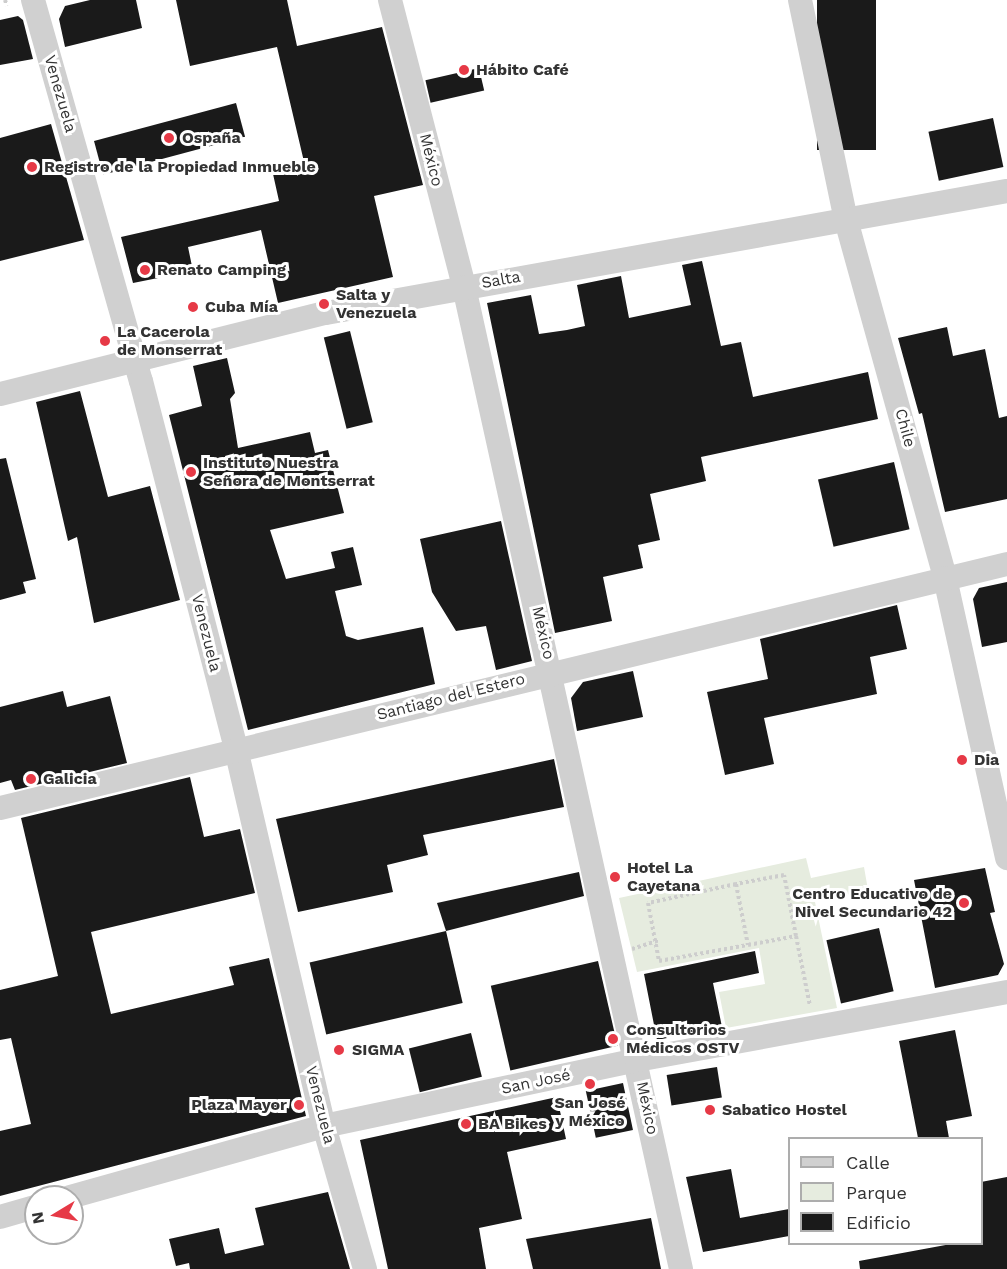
<!DOCTYPE html>
<html>
<head>
<meta charset="utf-8">
<style>
  body { margin:0 }
  #map { position:relative; width:1007px; height:1269px; overflow:hidden; background:#fff; font-family:"Work Sans",sans-serif }
  div>[style] { position:absolute }
  [style*='--x'] { left:calc(var(--x)*1px); top:calc(var(--y)*1px); width:calc(var(--w)*1px); rotate:calc(var(--a)*1deg) }
  .green>* { inset:0; background:#e6ecdf }
  .building>* { inset:0; background:#1a1a1a; transform-origin:0 0 }
  .path>* { height:4px; margin-top:-2px; transform-origin:0; background:repeating-linear-gradient(90deg,#cdcdcd 0 3px,transparent 0 6px) }
  .street>* { height:24px; margin:-12px; padding:0 12px; transform-origin:12px; border-radius:12px; background:#d0d0d0 }
  .dots>* { width:16px; height:16px; translate:-50% -50%; box-sizing:border-box; border:3px solid #fff; border-radius:50% }
  span { translate:-50% -50%; white-space:nowrap; text-align:center; line-height:1.15; -webkit-text-stroke:6px #fff; paint-order:stroke }
  .poi-label { font-size:16px; color:#333; font-weight:700 }
  .left { translate:0 -50%; text-align:left }
  .right { translate:-100% -50%; text-align:right }
  .street-label { font-size:16px; color:#333 }
  .legend { position:absolute; left:788px; top:1137px; width:195px; height:108px; box-sizing:border-box; background:#fff; border:2px solid #adadad; margin:0; padding:8px 10px; list-style:none; font-size:18px; color:#333 }
  .legend li { display:flex; align-items:center; gap:12px; height:30px }
  .legend b { width:30px; border:2px solid #adadad }
  .north { position:absolute; left:24px; top:1185px; width:60px; height:60px; box-sizing:border-box; background:#fff; border:2px solid #adadad; border-radius:50%; rotate:260deg; font-size:16px; font-weight:700; line-height:24px; text-align:center; color:#333 }
  .north::after { content:''; display:block; margin:auto; width:21px; height:27px; background:#e63946; clip-path:polygon(50% 0,100% 100%,50% 72%,0 100%) }
</style>
</head>
<body>
<div id="map">
  <div class="green">
    <i style="clip-path:polygon(806px 858px,811px 878px,864px 867px,868px 890px,815px 902px,837px 1008px,726px 1028px,719px 992px,765px 984px,759px 948px,637px 972px,619px 898px)"></i>
  </div>
  <div class="building">
    <i style="clip-path:polygon(90px 0,136px 0,142px 28px,65px 47px,59px 19px,65px 6px)"></i>
    <i style="clip-path:polygon(176px 0,287px 0,297px 46px,382px 27px,423px 185px,374px 196px,393px 277px,278px 303px,261px 230px,188px 247px,193px 271px,133px 283px,121px 237px,279px 201px,273px 174px,305px 166px,277px 47px,190px 66px)"></i>
    <i style="left:817px;top:0;width:59px;height:150px"></i>
    <i style="clip-path:polygon(18px 16px,23px 20px,33px 59px,0 65px,0 20px)"></i>
    <i style="left:479px;top:68px;width:23px;height:55px;rotate:77deg"></i>
    <i style="left:236px;top:103px;width:35px;height:147px;rotate:75deg"></i>
    <i style="left:993px;top:118px;width:50px;height:66px;rotate:78deg"></i>
    <i style="clip-path:polygon(51px 124px,84px 240px,0 261px,0 138px)"></i>
    <i style="clip-path:polygon(702px 261px,721px 346px,741px 342px,753px 397px,868px 372px,878px 419px,701px 457px,706px 481px,650px 494px,660px 540px,638px 545px,643px 568px,603px 577px,612px 621px,555px 633px,487px 303px,531px 295px,539px 334px,567px 330px,585px 326px,577px 285px,621px 276px,629px 318px,691px 305px,682px 265px)"></i>
    <i style="clip-path:polygon(947px 327px,953px 356px,985px 349px,999px 418px,1007px 416px,1007px 499px,945px 512px,922px 413px,919px 414px,898px 338px)"></i>
    <i style="left:350px;top:331px;width:94px;height:27px;rotate:76deg"></i>
    <i style="clip-path:polygon(227px 358px,235px 393px,230px 399px,238px 448px,310px 432px,315px 453px,328px 450px,344px 513px,270px 530px,286px 579px,335px 568px,331px 552px,353px 547px,362px 585px,335px 591px,346px 636px,358px 640px,423px 627px,435px 684px,248px 730px,169px 415px,202px 406px,193px 366px)"></i>
    <i style="clip-path:polygon(80px 391px,108px 497px,150px 486px,180px 600px,94px 623px,77px 537px,68px 541px,36px 402px)"></i>
    <i style="clip-path:polygon(6px 458px,36px 579px,23px 582px,26px 593px,0 600px,0 459px)"></i>
    <i style="left:894px;top:462px;width:69px;height:78px;rotate:77deg"></i>
    <i style="clip-path:polygon(501px 521px,532px 661px,496px 670px,486px 626px,456px 631px,432px 592px,420px 539px)"></i>
    <i style="clip-path:polygon(1007px 582px,1007px 642px,982px 647px,973px 599px,979px 588px)"></i>
    <i style="clip-path:polygon(897px 605px,907px 649px,870px 657px,877px 694px,764px 718px,774px 764px,725px 775px,707px 692px,768px 679px,760px 639px)"></i>
    <i style="clip-path:polygon(633px 671px,643px 717px,577px 731px,571px 698px,583px 682px)"></i>
    <i style="clip-path:polygon(63px 691px,67px 707px,110px 696px,127px 763px,15px 790px,11px 780px,0 783px,0 707px)"></i>
    <i style="clip-path:polygon(554px 759px,564px 807px,423px 835px,428px 855px,387px 865px,393px 892px,298px 912px,276px 819px)"></i>
    <i style="clip-path:polygon(190px 777px,204px 837px,240px 829px,255px 893px,91px 932px,111px 1014px,234px 985px,229px 967px,269px 958px,306px 1116px,0 1196px,0 1131px,31px 1124px,11px 1038px,0 1040px,0 990px,58px 976px,21px 818px)"></i>
    <i style="clip-path:polygon(985px 868px,995px 912px,990px 913px,1004px 964px,998px 975px,935px 988px,914px 880px)"></i>
    <i style="clip-path:polygon(579px 872px,584px 896px,446px 931px,437px 903px)"></i>
    <i style="left:879px;top:928px;width:65px;height:54px;rotate:77deg"></i>
    <i style="left:446px;top:931px;width:74px;height:140px;rotate:77deg"></i>
    <i style="clip-path:polygon(755px 951px,759px 973px,713px 983px,722px 1027px,657px 1040px,644px 974px)"></i>
    <i style="left:598px;top:961px;width:87px;height:110px;rotate:77deg"></i>
    <i style="clip-path:polygon(955px 1030px,972px 1116px,946px 1121px,949px 1138px,918px 1138px,899px 1041px)"></i>
    <i style="left:471px;top:1033px;width:45px;height:64px;rotate:76deg"></i>
    <i style="left:717px;top:1067px;width:31px;height:51px;rotate:81deg"></i>
    <i style="left:623px;top:1083px;width:48px;height:38px;rotate:78deg"></i>
    <i style="clip-path:polygon(557px 1097px,566px 1139px,507px 1152px,522px 1219px,479px 1228px,486px 1269px,388px 1269px,360px 1140px)"></i>
    <i style="clip-path:polygon(731px 1169px,740px 1218px,789px 1209px,789px 1236px,703px 1252px,686px 1177px)"></i>
    <i style="clip-path:polygon(1007px 1177px,1007px 1269px,860px 1269px,859px 1261px,951px 1244px,981px 1244px,981px 1182px)"></i>
    <i style="clip-path:polygon(328px 1192px,350px 1269px,190px 1269px,189px 1263px,176px 1266px,169px 1239px,219px 1228px,225px 1254px,264px 1245px,255px 1208px)"></i>
    <i style="clip-path:polygon(651px 1218px,661px 1269px,533px 1269px,526px 1239px)"></i>
  </div>
  <div class="path">
    <i style="--x:5;--y:0;--w:6;--a:72"></i>
    <i style="--x:736;--y:884;--w:90;--a:167.8"></i>
    <i style="--x:648;--y:903;--w:59;--a:79.3"></i>
    <i style="--x:659;--y:961;--w:90;--a:-10.2"></i>
    <i style="--x:748;--y:945;--w:49;--a:-10.6"></i>
    <i style="--x:796;--y:936;--w:62;--a:-101.1"></i>
    <i style="--x:784;--y:875;--w:49;--a:169.4"></i>
    <i style="--x:736;--y:884;--w:62;--a:78.9"></i>
    <i style="--x:796;--y:936;--w:71;--a:78.7"></i>
    <i style="--x:632;--y:949;--w:29;--a:-18"></i>
  </div>
  <div class="street">
    <i style="--x:33;--y:0;--w:396;--a:74.2"></i>
    <i style="--x:141;--y:381;--w:380;--a:75.5"></i>
    <i style="--x:236;--y:749;--w:387;--a:76.9"></i>
    <i style="--x:324;--y:1126;--w:149;--a:74"></i>
    <i style="--x:390;--y:0;--w:296;--a:75.5"></i>
    <i style="--x:464;--y:287;--w:1006;--a:77.54"></i>
    <i style="--x:800;--y:0;--w:225;--a:78.2"></i>
    <i style="--x:846;--y:220;--w:371;--a:74.5"></i>
    <i style="--x:945;--y:578;--w:287;--a:77.5"></i>
    <i style="--x:0;--y:394;--w:336;--a:-14"></i>
    <i style="--x:326;--y:313;--w:692;--a:-10.16"></i>
    <i style="--x:0;--y:808;--w:1036;--a:-13.62"></i>
    <i style="--x:70;--y:1197;--w:264;--a:-15.6"></i>
    <i style="--x:324;--y:1126;--w:320;--a:-11.9"></i>
    <i style="--x:637;--y:1060;--w:376;--a:-10.4"></i>
    <i style="--x:0;--y:1217;--w:37;--a:-16"></i>
  </div>
  <div class="dots">
    <i style="left:464px;top:70px;background:#e63946"></i>
    <i style="left:169px;top:138px;background:#e63946"></i>
    <i style="left:32px;top:167px;background:#e63946"></i>
    <i style="left:145px;top:270px;background:#e63946"></i>
    <i style="left:324px;top:304px;background:#e63946"></i>
    <i style="left:193px;top:307px;background:#e63946"></i>
    <i style="left:105px;top:341px;background:#e63946"></i>
    <i style="left:191px;top:472px;background:#e63946"></i>
    <i style="left:962px;top:760px;background:#e63946"></i>
    <i style="left:31px;top:779px;background:#e63946"></i>
    <i style="left:615px;top:877px;background:#e63946"></i>
    <i style="left:964px;top:903px;background:#e63946"></i>
    <i style="left:613px;top:1039px;background:#e63946"></i>
    <i style="left:339px;top:1050px;background:#e63946"></i>
    <i style="left:590px;top:1084px;background:#e63946"></i>
    <i style="left:299px;top:1105px;background:#e63946"></i>
    <i style="left:710px;top:1110px;background:#e63946"></i>
    <i style="left:466px;top:1124px;background:#e63946"></i>
  </div>
  <div class="poi-label">
    <span class="left" style="left:476px;top:70px">Hábito Café</span>
    <span class="left" style="left:182px;top:138px">Ospaña</span>
    <span class="left" style="left:44px;top:167px">Registro de la Propiedad Inmueble</span>
    <span class="left" style="left:157px;top:270px">Renato Camping</span>
    <span class="left" style="left:336px;top:304px">Salta y<br>Venezuela</span>
    <span class="left" style="left:205px;top:307px">Cuba Mía</span>
    <span class="left" style="left:117px;top:341px">La Cacerola<br>de Monserrat</span>
    <span class="left" style="left:203px;top:472px">Instituto Nuestra<br>Señora de Montserrat</span>
    <span class="left" style="left:974px;top:760px">Dia</span>
    <span class="left" style="left:43px;top:779px">Galicia</span>
    <span class="left" style="left:627px;top:877px">Hotel La<br>Cayetana</span>
    <span class="right" style="left:952px;top:903px">Centro Educativo de<br>Nivel Secundario 42</span>
    <span class="left" style="left:626px;top:1039px">Consultorios<br>Médicos OSTV</span>
    <span class="left" style="left:352px;top:1050px">SIGMA</span>
    <span style="left:590px;top:1112px">San José<br>y México</span>
    <span class="right" style="left:287px;top:1105px">Plaza Mayor</span>
    <span class="left" style="left:722px;top:1110px">Sabatico Hostel</span>
    <span class="left" style="left:478px;top:1124px">BA Bikes</span>
  </div>
  <div class="street-label">
    <span style="left:60px;top:94px;rotate:74deg">Venezuela</span>
    <span style="left:431px;top:160px;rotate:76deg">México</span>
    <span style="left:501px;top:280px;rotate:-10deg">Salta</span>
    <span style="left:905px;top:428px;rotate:75deg">Chile</span>
    <span style="left:206px;top:633px;rotate:76deg">Venezuela</span>
    <span style="left:543px;top:633px;rotate:77deg">México</span>
    <span style="left:451px;top:697px;rotate:-14deg">Santiago del Estero</span>
    <span style="left:536px;top:1082px;rotate:-12deg">San José</span>
    <span style="left:320px;top:1105px;rotate:76deg">Venezuela</span>
    <span style="left:647px;top:1108px;rotate:78deg">México</span>
  </div>
  <ul class="legend">
  <li><b style="height:8px;background:#d0d0d0"></b>Calle</li>
  <li><b style="height:16px;background:#e6ecdf"></b>Parque</li>
  <li><b style="height:16px;background:#1a1a1a"></b>Edificio</li>
  </ul>
  <div class="north">N</div>
</div>
</body>
</html>
